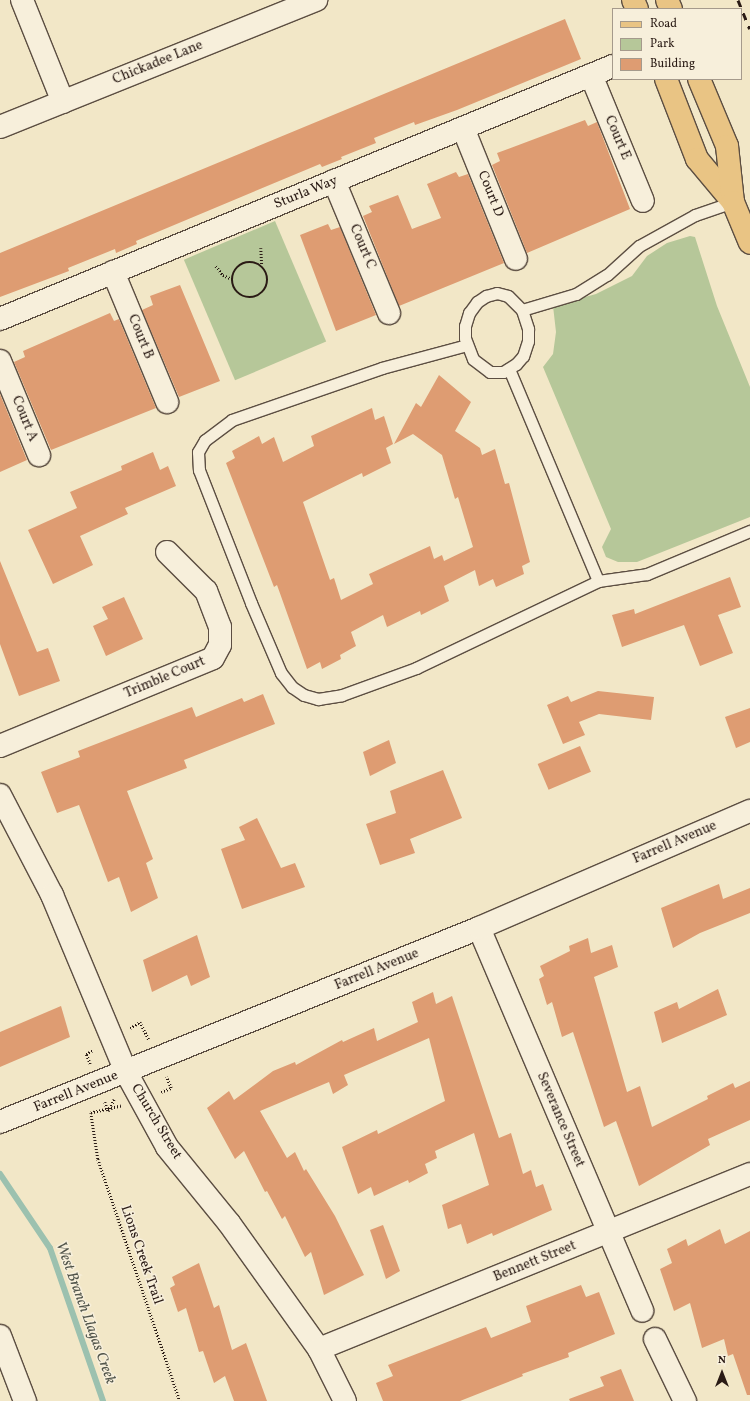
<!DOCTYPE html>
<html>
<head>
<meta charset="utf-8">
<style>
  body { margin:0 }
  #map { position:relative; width:750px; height:1401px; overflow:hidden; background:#f2e7c7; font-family:Vollkorn,serif }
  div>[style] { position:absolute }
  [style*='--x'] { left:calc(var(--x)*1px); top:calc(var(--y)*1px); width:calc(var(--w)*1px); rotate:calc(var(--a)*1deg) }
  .green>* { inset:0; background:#b6c799; transform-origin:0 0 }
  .stream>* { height:6px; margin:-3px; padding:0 3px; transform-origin:3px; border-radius:3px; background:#9cc1af }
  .building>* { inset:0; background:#de9c72; transform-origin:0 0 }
  .path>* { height:2.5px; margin-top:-1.25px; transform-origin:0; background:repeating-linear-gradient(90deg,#2a1b15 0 1px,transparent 0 3px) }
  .path>.ring { margin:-1.25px; padding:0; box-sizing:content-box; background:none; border:2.5px solid #2a1b15; border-radius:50% }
  .roads { filter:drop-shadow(1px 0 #5c4e42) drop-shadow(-1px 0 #5c4e42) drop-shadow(0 1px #5c4e42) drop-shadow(0 -1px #5c4e42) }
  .lane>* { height:11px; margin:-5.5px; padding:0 5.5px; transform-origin:5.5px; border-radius:5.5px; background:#f7efdb }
  .street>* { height:22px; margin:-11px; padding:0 11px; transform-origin:11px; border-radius:11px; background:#f7efdb }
  .primary>* { height:22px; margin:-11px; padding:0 11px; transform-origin:11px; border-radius:11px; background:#e9c484 }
  .rail>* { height:3px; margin-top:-1.5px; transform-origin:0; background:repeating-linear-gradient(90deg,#2a1b15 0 7px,transparent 0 14px) }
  span { translate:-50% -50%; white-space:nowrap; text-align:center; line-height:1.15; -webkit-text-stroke:3px #f7efdb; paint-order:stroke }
  .street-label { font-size:14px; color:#2a1b15 }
  .water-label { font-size:15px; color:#52554b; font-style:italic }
  .legend { position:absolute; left:612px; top:8px; width:130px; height:72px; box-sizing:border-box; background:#f7efdb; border:1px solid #a59a8c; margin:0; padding:5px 7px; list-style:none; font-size:12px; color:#2a1b15 }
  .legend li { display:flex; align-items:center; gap:8px; height:20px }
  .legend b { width:20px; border:1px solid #a59a8c }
  .north { position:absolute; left:702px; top:1353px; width:40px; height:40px; -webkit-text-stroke:3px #f7efdb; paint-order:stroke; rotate:0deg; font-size:11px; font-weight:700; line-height:16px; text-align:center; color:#2a1b15 }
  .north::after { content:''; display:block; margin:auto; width:14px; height:18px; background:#2a1b15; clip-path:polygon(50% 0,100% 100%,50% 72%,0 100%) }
</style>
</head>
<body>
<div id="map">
  <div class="green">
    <i style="left:275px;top:221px;width:131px;height:99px;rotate:67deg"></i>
    <i style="clip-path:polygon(690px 236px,695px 237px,717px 306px,750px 387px,750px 517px,637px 562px,618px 562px,606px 557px,602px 547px,611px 529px,543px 367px,553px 354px,556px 332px,553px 306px,596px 294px,632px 276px,647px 256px,667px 243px)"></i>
  </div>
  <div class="stream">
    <i style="--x:0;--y:1174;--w:89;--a:56"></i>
    <i style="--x:50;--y:1248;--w:162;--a:70.9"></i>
  </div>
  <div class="building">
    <i style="clip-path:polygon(565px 19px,581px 59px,457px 110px,415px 125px,414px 122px,374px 138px,376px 143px,341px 157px,342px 159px,322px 167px,320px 164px,136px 241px,137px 244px,116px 253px,115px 249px,68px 268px,69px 271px,0 297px,0 253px)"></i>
    <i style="clip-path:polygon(585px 120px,588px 126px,597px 122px,630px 209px,527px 253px,492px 165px,500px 161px,497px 153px)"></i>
    <i style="clip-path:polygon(456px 172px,459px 177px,468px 174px,504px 263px,399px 306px,363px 216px,372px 212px,369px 206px,398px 195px,412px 229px,441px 218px,427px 184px)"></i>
    <i style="clip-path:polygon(328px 224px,331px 230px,340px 227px,376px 315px,336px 331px,300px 235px)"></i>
    <i style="clip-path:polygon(180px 285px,220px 381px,179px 397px,142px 310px,153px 305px,150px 296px)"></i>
    <i style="clip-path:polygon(110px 313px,114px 321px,119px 319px,156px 408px,51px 450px,14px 362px,25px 357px,23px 351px)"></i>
    <i style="clip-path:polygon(439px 375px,471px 402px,455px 431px,480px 448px,482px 455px,495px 449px,505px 484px,509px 483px,530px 562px,522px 566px,524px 574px,496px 587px,493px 579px,479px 586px,475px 570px,444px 586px,449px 601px,421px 615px,420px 611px,387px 627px,383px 615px,351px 632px,356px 646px,340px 655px,341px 659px,322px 669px,320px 662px,307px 669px,277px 585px,274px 587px,226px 463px,235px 458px,232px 451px,259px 436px,262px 444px,274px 437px,283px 462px,314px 446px,311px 436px,372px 408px,375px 420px,384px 416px,393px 444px,386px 448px,391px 463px,363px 477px,362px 473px,303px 502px,330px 580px,334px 578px,341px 600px,373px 584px,369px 574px,430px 546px,434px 559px,442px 555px,444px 561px,473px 547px,458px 497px,455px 499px,442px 455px,413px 434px,394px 444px,416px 403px,421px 407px)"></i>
    <i style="clip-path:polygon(0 394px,27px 460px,0 472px)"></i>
    <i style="clip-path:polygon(153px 452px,160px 470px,168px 466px,176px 486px,125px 508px,128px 514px,80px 536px,93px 565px,53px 584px,28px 530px,77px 508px,70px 492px,122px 470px,121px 466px)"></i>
    <i style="clip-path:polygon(0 561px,37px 652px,48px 648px,60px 681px,19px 696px,0 644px)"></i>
    <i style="clip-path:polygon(730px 577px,741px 607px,718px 615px,733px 653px,700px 666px,684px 625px,622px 647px,612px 615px,634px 609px,635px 614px)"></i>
    <i style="clip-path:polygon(124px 597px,143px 639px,106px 656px,93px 626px,108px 619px,102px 607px)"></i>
    <i style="clip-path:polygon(598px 691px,654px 697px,651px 720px,599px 714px,579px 722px,585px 735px,563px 744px,547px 705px,568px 696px,571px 702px)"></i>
    <i style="clip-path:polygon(263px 694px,275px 724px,184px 760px,187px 768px,127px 791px,153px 859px,146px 863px,158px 898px,131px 912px,119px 877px,108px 882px,79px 805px,57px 813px,41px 772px,80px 757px,78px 751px,192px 707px,196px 717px,242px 698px,244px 702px)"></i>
    <i style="clip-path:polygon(750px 708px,750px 742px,736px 748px,725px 717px)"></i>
    <i style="clip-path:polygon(389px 740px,396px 763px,370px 776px,363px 752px)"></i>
    <i style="left:580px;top:746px;width:28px;height:46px;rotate:67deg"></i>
    <i style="clip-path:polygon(443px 770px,462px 818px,410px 839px,415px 853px,380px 865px,366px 824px,396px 813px,390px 791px)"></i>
    <i style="clip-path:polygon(257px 818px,281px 868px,295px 863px,305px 887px,242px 909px,221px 849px,245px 840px,239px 827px)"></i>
    <i style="clip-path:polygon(719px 884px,723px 899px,750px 888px,750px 913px,700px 933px,673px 948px,661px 908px)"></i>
    <i style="clip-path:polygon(197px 935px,210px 977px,191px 986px,187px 975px,152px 992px,143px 960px)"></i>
    <i style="clip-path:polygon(588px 938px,591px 953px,612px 945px,618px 967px,594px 977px,627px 1092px,640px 1086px,652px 1127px,708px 1099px,707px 1096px,733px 1083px,735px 1088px,750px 1081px,750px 1120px,708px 1139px,710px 1145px,639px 1186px,616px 1121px,604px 1127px,573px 1032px,562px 1037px,552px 1002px,547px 1005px,539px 979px,544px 976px,540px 966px,570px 951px,569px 946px)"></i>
    <i style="clip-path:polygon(718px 989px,727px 1015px,662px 1043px,654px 1012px,677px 1002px,679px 1009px)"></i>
    <i style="clip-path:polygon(433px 992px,436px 1004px,452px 996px,499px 1138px,511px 1133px,523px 1174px,531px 1170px,536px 1187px,543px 1184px,552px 1210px,493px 1236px,492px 1233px,467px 1244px,461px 1224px,448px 1229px,442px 1205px,489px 1185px,474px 1133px,435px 1151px,437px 1158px,425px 1164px,428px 1173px,409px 1183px,408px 1180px,374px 1196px,371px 1187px,358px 1194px,342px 1147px,377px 1130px,378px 1134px,445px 1101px,429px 1038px,344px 1075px,348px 1085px,333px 1094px,329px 1082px,260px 1111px,287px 1158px,295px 1152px,304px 1171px,306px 1169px,335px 1216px,364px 1275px,324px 1295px,311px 1252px,305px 1257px,285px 1216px,282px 1219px,267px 1191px,265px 1192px,244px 1151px,235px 1159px,207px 1108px,229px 1091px,234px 1100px,273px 1071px,295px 1062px,296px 1065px,342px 1040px,343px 1042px,374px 1028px,377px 1041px,418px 1022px,412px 1002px)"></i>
    <i style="clip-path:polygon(61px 1006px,70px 1037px,0 1067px,0 1032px)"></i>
    <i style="clip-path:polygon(383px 1225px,400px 1271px,386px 1279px,370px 1230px)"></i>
    <i style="clip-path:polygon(720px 1229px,725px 1244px,750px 1231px,750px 1395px,747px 1395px,733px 1354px,728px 1356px,724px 1339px,702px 1348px,690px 1303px,674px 1311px,660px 1269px,672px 1263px,667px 1249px,686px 1239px,688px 1246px)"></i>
    <i style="clip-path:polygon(199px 1263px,214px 1308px,219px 1305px,232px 1350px,246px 1343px,267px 1401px,234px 1401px,225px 1376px,214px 1383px,203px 1351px,199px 1352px,186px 1308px,178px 1312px,170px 1288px,175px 1285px,172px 1277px)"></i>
    <i style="clip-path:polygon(581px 1285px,586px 1297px,599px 1292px,615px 1334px,568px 1353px,569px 1357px,522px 1374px,523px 1376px,460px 1401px,383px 1401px,376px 1383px,393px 1376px,388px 1365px,486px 1327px,491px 1338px,531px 1322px,526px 1306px)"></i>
    <i style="clip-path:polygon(621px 1369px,634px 1401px,570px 1401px,569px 1399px,604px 1386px,600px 1377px)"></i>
  </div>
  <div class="path">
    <i style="--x:261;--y:248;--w:17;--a:87"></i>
    <i class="ring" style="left:232px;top:262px;width:33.5px;height:33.5px"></i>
    <i style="--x:216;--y:266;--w:11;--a:52"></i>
    <i style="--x:223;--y:275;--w:10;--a:24"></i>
    <i style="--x:130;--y:1028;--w:12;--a:-31"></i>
    <i style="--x:140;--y:1022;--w:20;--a:63"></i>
    <i style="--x:90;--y:1064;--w:11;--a:-112"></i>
    <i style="--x:86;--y:1054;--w:8;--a:-30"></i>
    <i style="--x:161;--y:1092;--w:11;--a:-22"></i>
    <i style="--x:171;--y:1088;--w:12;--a:-114"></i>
    <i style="--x:105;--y:1102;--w:9;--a:72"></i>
    <i style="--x:121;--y:1106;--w:31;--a:167"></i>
    <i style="--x:91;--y:1113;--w:47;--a:81.3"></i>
    <i style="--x:98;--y:1159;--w:256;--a:71.3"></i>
    <i style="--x:108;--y:1111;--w:13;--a:-63"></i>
  </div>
  <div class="roads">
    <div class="lane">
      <i style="--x:497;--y:293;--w:11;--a:15"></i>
      <i style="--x:508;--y:296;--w:20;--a:45"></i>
      <i style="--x:522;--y:310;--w:20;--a:72"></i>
      <i style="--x:528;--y:329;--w:12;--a:90"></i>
      <i style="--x:528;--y:341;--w:16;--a:108"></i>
      <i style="--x:523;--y:356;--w:11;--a:131"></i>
      <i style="--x:516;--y:364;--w:15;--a:148"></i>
      <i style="--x:503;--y:372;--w:13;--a:180"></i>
      <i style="--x:490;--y:372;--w:21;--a:-143"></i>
      <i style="--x:473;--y:359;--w:22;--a:-111"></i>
      <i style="--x:465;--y:338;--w:12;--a:-90"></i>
      <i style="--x:465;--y:326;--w:14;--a:-73"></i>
      <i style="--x:469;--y:313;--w:14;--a:-54"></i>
      <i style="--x:477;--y:302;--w:11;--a:-34"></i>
      <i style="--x:486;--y:296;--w:11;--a:-15"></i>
      <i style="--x:522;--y:310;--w:56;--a:-16.5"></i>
      <i style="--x:576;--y:294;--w:36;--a:-32"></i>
      <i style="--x:607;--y:275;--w:43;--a:-42.2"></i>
      <i style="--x:639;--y:246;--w:64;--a:-29"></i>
      <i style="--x:695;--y:215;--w:40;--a:-18.9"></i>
      <i style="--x:467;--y:345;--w:88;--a:164.9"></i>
      <i style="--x:382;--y:368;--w:159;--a:160.9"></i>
      <i style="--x:232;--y:420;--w:34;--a:143"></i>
      <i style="--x:205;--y:440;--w:14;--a:120"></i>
      <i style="--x:198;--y:452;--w:18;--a:87"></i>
      <i style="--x:199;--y:470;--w:143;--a:68.6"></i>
      <i style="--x:251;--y:603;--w:76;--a:66.8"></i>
      <i style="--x:281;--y:673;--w:18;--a:52"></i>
      <i style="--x:292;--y:687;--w:14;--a:34"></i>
      <i style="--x:304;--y:695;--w:15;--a:16"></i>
      <i style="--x:318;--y:699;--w:24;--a:-9"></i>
      <i style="--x:342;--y:695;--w:79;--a:-20"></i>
      <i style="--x:416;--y:668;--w:202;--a:-25.5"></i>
      <i style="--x:598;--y:581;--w:49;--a:-8.1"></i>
      <i style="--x:647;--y:574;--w:112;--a:-22.7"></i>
      <i style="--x:509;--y:369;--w:230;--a:67.2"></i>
    </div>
    <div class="street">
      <i style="--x:22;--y:0;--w:110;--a:68.1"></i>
      <i style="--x:591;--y:75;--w:136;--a:67.6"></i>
      <i style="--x:0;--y:127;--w:341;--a:-21.9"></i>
      <i style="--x:463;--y:128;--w:141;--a:68"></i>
      <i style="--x:334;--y:181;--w:143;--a:67.4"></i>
      <i style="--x:113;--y:272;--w:141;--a:67.4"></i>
      <i style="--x:0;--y:319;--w:663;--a:-22.43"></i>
      <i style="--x:0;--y:361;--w:102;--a:67.5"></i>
      <i style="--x:0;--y:746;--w:230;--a:-22.4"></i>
      <i style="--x:213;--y:658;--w:15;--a:-62"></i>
      <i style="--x:220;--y:645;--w:18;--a:-90"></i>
      <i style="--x:220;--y:627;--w:39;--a:-111"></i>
      <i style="--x:206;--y:591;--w:55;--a:-135"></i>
      <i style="--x:0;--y:795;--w:113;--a:62.5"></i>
      <i style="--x:52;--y:895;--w:192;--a:67.3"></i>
      <i style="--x:126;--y:1072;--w:85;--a:61.3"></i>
      <i style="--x:167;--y:1147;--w:98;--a:50.8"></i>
      <i style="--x:229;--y:1223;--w:155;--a:54.5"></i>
      <i style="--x:319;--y:1349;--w:58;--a:63.4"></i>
      <i style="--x:479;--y:928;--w:416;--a:66.9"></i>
      <i style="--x:0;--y:1122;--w:517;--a:-22.05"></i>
      <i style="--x:479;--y:928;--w:295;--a:-23.4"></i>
      <i style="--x:0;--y:1336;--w:70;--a:69"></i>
      <i style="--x:655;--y:1339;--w:69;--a:64.2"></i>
      <i style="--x:319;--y:1349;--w:465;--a:-22.1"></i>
    </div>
    <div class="primary">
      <i style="--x:633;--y:0;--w:10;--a:66"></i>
      <i style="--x:667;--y:0;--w:10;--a:66"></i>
      <i style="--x:666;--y:79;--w:86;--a:68.8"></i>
      <i style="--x:697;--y:159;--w:56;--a:50.1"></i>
      <i style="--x:699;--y:79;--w:73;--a:67.3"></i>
      <i style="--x:727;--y:146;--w:56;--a:83.9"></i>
      <i style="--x:733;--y:202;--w:44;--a:67.5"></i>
    </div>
  </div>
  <div class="rail">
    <i style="--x:738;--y:0;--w:31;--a:68"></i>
  </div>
  <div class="street-label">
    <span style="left:158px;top:63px;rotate:-22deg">Chickadee Lane</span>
    <span style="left:617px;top:138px;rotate:67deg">Court E</span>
    <span style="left:306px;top:193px;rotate:-22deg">Sturla Way</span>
    <span style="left:490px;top:194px;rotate:68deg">Court D</span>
    <span style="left:362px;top:247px;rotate:67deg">Court C</span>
    <span style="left:140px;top:337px;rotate:68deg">Court B</span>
    <span style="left:24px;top:419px;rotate:68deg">Court A</span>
    <span style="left:165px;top:678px;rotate:-23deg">Trimble Court</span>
    <span style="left:675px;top:843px;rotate:-23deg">Farrell Avenue</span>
    <span style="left:377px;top:970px;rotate:-22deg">Farrell Avenue</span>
    <span style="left:76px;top:1092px;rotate:-22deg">Farrell Avenue</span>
    <span style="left:560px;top:1120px;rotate:67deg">Severance Street</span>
    <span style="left:156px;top:1122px;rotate:59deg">Church Street</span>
    <span style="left:141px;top:1255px;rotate:71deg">Lions Creek Trail</span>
    <span style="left:535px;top:1262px;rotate:-22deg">Bennett Street</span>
  </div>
  <div class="water-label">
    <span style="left:85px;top:1313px;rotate:70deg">West Branch Llagas Creek</span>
  </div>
  <ul class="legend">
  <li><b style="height:5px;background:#e9c484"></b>Road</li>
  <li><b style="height:11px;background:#b6c799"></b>Park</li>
  <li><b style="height:11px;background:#de9c72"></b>Building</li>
  </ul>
  <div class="north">N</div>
</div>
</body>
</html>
